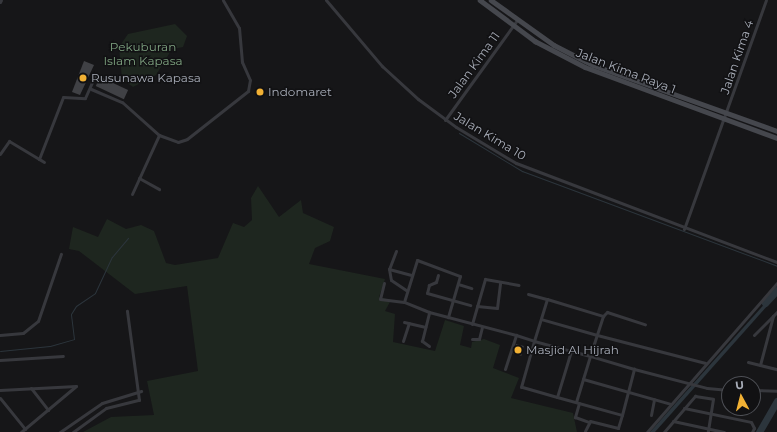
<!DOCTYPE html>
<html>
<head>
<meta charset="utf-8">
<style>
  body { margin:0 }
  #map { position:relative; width:777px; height:432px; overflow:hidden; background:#161618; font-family:Montserrat,sans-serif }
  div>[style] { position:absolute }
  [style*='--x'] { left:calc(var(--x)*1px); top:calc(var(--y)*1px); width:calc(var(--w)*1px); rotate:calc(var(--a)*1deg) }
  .green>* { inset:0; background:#1e261f }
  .water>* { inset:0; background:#2c353c }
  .stream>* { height:1px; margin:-0.5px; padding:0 0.5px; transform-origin:0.5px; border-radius:0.5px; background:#2c353c }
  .river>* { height:7px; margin:-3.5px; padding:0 3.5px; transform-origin:3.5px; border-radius:3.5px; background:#2c353c }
  .building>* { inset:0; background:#404145; transform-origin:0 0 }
  .minor>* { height:3px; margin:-1.5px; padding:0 1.5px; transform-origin:1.5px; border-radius:1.5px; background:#37383d }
  .secondary>* { height:4.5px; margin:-2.25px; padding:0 2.25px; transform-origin:2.25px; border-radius:2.25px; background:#45474d }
  .dots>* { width:11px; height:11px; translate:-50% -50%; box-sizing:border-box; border:2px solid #111113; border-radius:50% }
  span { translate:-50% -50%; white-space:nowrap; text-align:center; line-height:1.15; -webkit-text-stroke:3px #111113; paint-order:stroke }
  .park-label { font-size:12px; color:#7fa381 }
  .street-label { font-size:12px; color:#a8adb8 }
  .poi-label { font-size:12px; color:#a8adb8 }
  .left { translate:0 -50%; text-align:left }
  .north { position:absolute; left:721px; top:376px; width:40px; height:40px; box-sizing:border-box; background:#111113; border:1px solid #4d4f55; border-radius:50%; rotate:353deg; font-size:11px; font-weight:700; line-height:16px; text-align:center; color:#a8adb8 }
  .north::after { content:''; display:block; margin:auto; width:14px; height:18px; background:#f2b134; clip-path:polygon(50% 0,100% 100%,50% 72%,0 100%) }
</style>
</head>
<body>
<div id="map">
  <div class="green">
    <i style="clip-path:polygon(175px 24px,187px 36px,183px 47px,172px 49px,156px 75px,133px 87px,122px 79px,119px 47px,128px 34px)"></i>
    <i style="clip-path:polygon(258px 186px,279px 217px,301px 200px,303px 213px,334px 227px,330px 241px,315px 248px,309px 264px,385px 279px,379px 297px,391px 300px,385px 311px,395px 314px,393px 342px,435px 351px,445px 320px,464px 326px,460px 345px,471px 348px,472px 342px,484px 339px,500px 345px,493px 368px,519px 378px,511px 398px,573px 413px,577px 432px,83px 432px,111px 417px,154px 415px,147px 381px,198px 371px,187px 286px,135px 294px,79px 251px,69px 249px,73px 227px,98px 237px,107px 219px,126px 229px,141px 225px,154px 231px,166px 263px,175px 265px,218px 258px,233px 223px,244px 227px,252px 220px,251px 198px)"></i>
  </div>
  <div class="water">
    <i style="clip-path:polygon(777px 290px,777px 295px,655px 432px,650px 432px)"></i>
  </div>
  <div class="stream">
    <i style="--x:459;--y:133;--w:74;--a:31.1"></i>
    <i style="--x:522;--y:171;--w:272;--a:20.4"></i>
    <i style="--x:0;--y:351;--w:50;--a:-5.7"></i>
    <i style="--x:50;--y:346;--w:25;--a:-16"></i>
    <i style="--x:74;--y:339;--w:25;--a:-97"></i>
    <i style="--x:71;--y:314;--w:9;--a:-58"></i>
    <i style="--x:76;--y:306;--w:23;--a:-34"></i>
    <i style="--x:95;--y:293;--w:40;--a:-65"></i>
    <i style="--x:112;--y:257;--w:25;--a:-50"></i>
  </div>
  <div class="river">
    <i style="--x:765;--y:303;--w:18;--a:-47"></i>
    <i style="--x:759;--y:432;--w:36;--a:-60"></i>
  </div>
  <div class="building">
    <i style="clip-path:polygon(84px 61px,94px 65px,80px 95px,72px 92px)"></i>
    <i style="left:100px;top:77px;width:31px;height:10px;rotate:25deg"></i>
    <i style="left:516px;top:344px;width:8px;height:10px;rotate:14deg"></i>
  </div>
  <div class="minor">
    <i style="--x:326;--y:0;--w:87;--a:49.7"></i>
    <i style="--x:382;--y:66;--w:49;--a:42.5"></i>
    <i style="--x:418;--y:99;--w:47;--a:36.4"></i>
    <i style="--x:456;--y:127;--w:70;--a:31"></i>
    <i style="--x:516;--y:163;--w:279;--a:20.8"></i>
    <i style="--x:0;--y:2;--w:2;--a:-63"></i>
    <i style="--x:91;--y:89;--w:34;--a:23"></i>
    <i style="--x:122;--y:102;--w:50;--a:41.7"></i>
    <i style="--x:159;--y:135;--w:20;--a:20"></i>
    <i style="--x:178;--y:142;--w:9;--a:-18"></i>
    <i style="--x:187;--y:139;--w:78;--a:-38.2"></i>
    <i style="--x:248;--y:91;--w:11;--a:-80"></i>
    <i style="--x:250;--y:80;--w:20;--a:-114"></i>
    <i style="--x:242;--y:62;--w:34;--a:-95"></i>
    <i style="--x:239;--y:28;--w:32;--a:-120"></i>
    <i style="--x:445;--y:120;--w:123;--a:-54.2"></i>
    <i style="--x:0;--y:154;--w:16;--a:-55"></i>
    <i style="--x:9;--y:141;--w:35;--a:31"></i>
    <i style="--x:44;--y:162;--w:6;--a:-149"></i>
    <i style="--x:39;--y:159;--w:66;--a:-68.8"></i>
    <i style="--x:63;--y:97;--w:22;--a:3"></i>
    <i style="--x:85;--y:98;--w:24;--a:-66"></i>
    <i style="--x:139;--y:178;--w:23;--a:29"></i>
    <i style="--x:132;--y:194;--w:65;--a:-65.4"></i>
    <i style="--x:684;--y:229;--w:243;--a:-70.3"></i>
    <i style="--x:396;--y:251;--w:19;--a:111"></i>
    <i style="--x:389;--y:269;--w:11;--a:80"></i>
    <i style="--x:391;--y:280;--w:18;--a:34"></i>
    <i style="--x:389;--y:269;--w:23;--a:15"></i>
    <i style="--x:438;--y:275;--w:7;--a:106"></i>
    <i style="--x:436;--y:282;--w:8;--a:157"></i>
    <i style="--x:429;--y:285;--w:8;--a:104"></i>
    <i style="--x:427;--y:293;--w:45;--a:15.6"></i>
    <i style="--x:384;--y:283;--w:16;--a:104"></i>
    <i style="--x:380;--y:299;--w:24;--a:7"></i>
    <i style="--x:458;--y:284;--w:14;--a:17"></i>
    <i style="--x:528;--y:294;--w:20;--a:15"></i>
    <i style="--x:477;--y:306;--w:20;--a:6"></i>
    <i style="--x:497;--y:308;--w:26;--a:-83"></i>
    <i style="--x:429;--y:312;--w:27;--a:-158"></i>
    <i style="--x:404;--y:302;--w:44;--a:-72.8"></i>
    <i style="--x:417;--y:260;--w:46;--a:20.4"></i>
    <i style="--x:460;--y:276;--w:43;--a:106.3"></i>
    <i style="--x:603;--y:316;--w:6;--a:-45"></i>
    <i style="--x:607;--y:312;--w:40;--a:18"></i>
    <i style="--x:404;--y:322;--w:22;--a:13"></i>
    <i style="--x:472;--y:324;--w:47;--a:-73.9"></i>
    <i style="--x:485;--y:279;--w:34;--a:10"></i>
    <i style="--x:0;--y:335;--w:23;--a:-5"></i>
    <i style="--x:23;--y:333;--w:19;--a:-39"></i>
    <i style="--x:38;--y:321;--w:71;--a:-71.1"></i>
    <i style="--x:754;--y:335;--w:33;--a:-45"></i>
    <i style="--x:472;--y:339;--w:7;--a:0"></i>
    <i style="--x:479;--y:339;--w:12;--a:-76"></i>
    <i style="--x:403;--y:341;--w:19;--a:-72"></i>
    <i style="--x:429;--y:346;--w:9;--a:-144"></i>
    <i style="--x:422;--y:341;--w:30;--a:-76"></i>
    <i style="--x:429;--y:312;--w:90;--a:14.8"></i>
    <i style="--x:0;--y:360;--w:63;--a:-3.6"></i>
    <i style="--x:748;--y:362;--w:30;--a:14"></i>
    <i style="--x:760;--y:365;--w:51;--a:-75.1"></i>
    <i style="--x:505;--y:369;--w:36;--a:-72"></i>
    <i style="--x:516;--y:335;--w:19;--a:18"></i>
    <i style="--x:534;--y:341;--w:44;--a:-72.8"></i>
    <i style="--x:547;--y:299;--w:59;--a:16.9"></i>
    <i style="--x:603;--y:316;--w:20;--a:108"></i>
    <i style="--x:597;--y:335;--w:58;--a:-164.1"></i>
    <i style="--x:634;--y:369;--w:46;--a:-163.5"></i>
    <i style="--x:590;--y:356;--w:22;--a:-72"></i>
    <i style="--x:597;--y:335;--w:112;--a:14.5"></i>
    <i style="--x:583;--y:379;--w:24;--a:-73"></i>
    <i style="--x:590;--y:356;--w:20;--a:-165"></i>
    <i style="--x:571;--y:351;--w:48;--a:106.9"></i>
    <i style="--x:557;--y:397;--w:67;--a:15.5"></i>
    <i style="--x:622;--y:415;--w:48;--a:-75.4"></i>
    <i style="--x:634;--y:369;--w:75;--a:14.6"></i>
    <i style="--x:707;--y:388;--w:22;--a:5"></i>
    <i style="--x:31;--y:388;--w:28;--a:52"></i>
    <i style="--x:0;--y:390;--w:76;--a:-3"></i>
    <i style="--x:76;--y:386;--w:72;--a:140.1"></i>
    <i style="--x:753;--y:390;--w:24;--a:2"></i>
    <i style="--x:557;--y:397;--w:37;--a:-164"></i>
    <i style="--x:521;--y:387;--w:48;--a:-74.2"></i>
    <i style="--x:534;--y:341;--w:38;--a:15"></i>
    <i style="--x:0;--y:398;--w:40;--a:51"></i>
    <i style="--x:576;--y:402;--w:24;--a:-73"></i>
    <i style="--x:583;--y:379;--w:91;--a:15.9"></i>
    <i style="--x:579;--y:403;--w:15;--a:106"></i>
    <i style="--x:575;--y:417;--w:15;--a:20"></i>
    <i style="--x:684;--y:408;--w:68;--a:11.8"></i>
    <i style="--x:751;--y:422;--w:7;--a:63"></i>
    <i style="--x:754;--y:428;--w:4;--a:117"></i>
    <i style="--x:753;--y:408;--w:19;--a:-74"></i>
    <i style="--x:651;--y:415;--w:16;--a:-79"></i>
    <i style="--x:673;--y:421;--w:52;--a:12.2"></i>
    <i style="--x:585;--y:431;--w:11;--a:-63"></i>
    <i style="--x:590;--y:421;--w:29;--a:14"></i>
    <i style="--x:618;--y:428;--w:14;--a:-73"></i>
    <i style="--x:60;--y:432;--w:51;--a:-34.6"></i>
    <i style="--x:102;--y:403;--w:41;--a:-17.1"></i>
    <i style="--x:73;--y:432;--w:41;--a:-36"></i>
    <i style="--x:106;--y:408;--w:34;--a:-14"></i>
    <i style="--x:139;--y:400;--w:90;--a:-97.7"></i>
    <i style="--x:647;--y:432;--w:198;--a:-48.9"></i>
    <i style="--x:664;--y:432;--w:48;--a:-49.3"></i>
    <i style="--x:695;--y:396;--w:18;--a:9"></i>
    <i style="--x:713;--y:399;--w:33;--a:99"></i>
  </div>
  <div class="secondary">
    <i style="--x:480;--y:0;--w:69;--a:36.7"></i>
    <i style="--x:535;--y:41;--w:56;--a:27.5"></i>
    <i style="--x:585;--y:67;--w:205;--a:20.3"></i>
    <i style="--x:491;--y:0;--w:77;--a:35.5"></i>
    <i style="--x:554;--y:45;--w:44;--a:27.1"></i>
    <i style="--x:593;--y:65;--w:195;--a:19.7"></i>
  </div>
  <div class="dots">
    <i style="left:83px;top:78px;background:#f2b134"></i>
    <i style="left:260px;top:92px;background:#f2b134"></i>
    <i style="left:518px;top:350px;background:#f2b134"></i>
  </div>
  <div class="park-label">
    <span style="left:143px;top:54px">Pekuburan<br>Islam Kapasa</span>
  </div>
  <div class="street-label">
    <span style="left:737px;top:57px;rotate:-71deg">Jalan Kima 4</span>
    <span style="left:474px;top:65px;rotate:-54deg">Jalan Kima 11</span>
    <span style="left:626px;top:71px;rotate:21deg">Jalan Kima Raya 1</span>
    <span style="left:490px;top:136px;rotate:31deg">Jalan Kima 10</span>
  </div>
  <div class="poi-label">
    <span class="left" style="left:91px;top:78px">Rusunawa Kapasa</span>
    <span class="left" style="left:268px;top:92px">Indomaret</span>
    <span class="left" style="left:526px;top:350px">Masjid Al Hijrah</span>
  </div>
  <div class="north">U</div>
</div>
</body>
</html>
